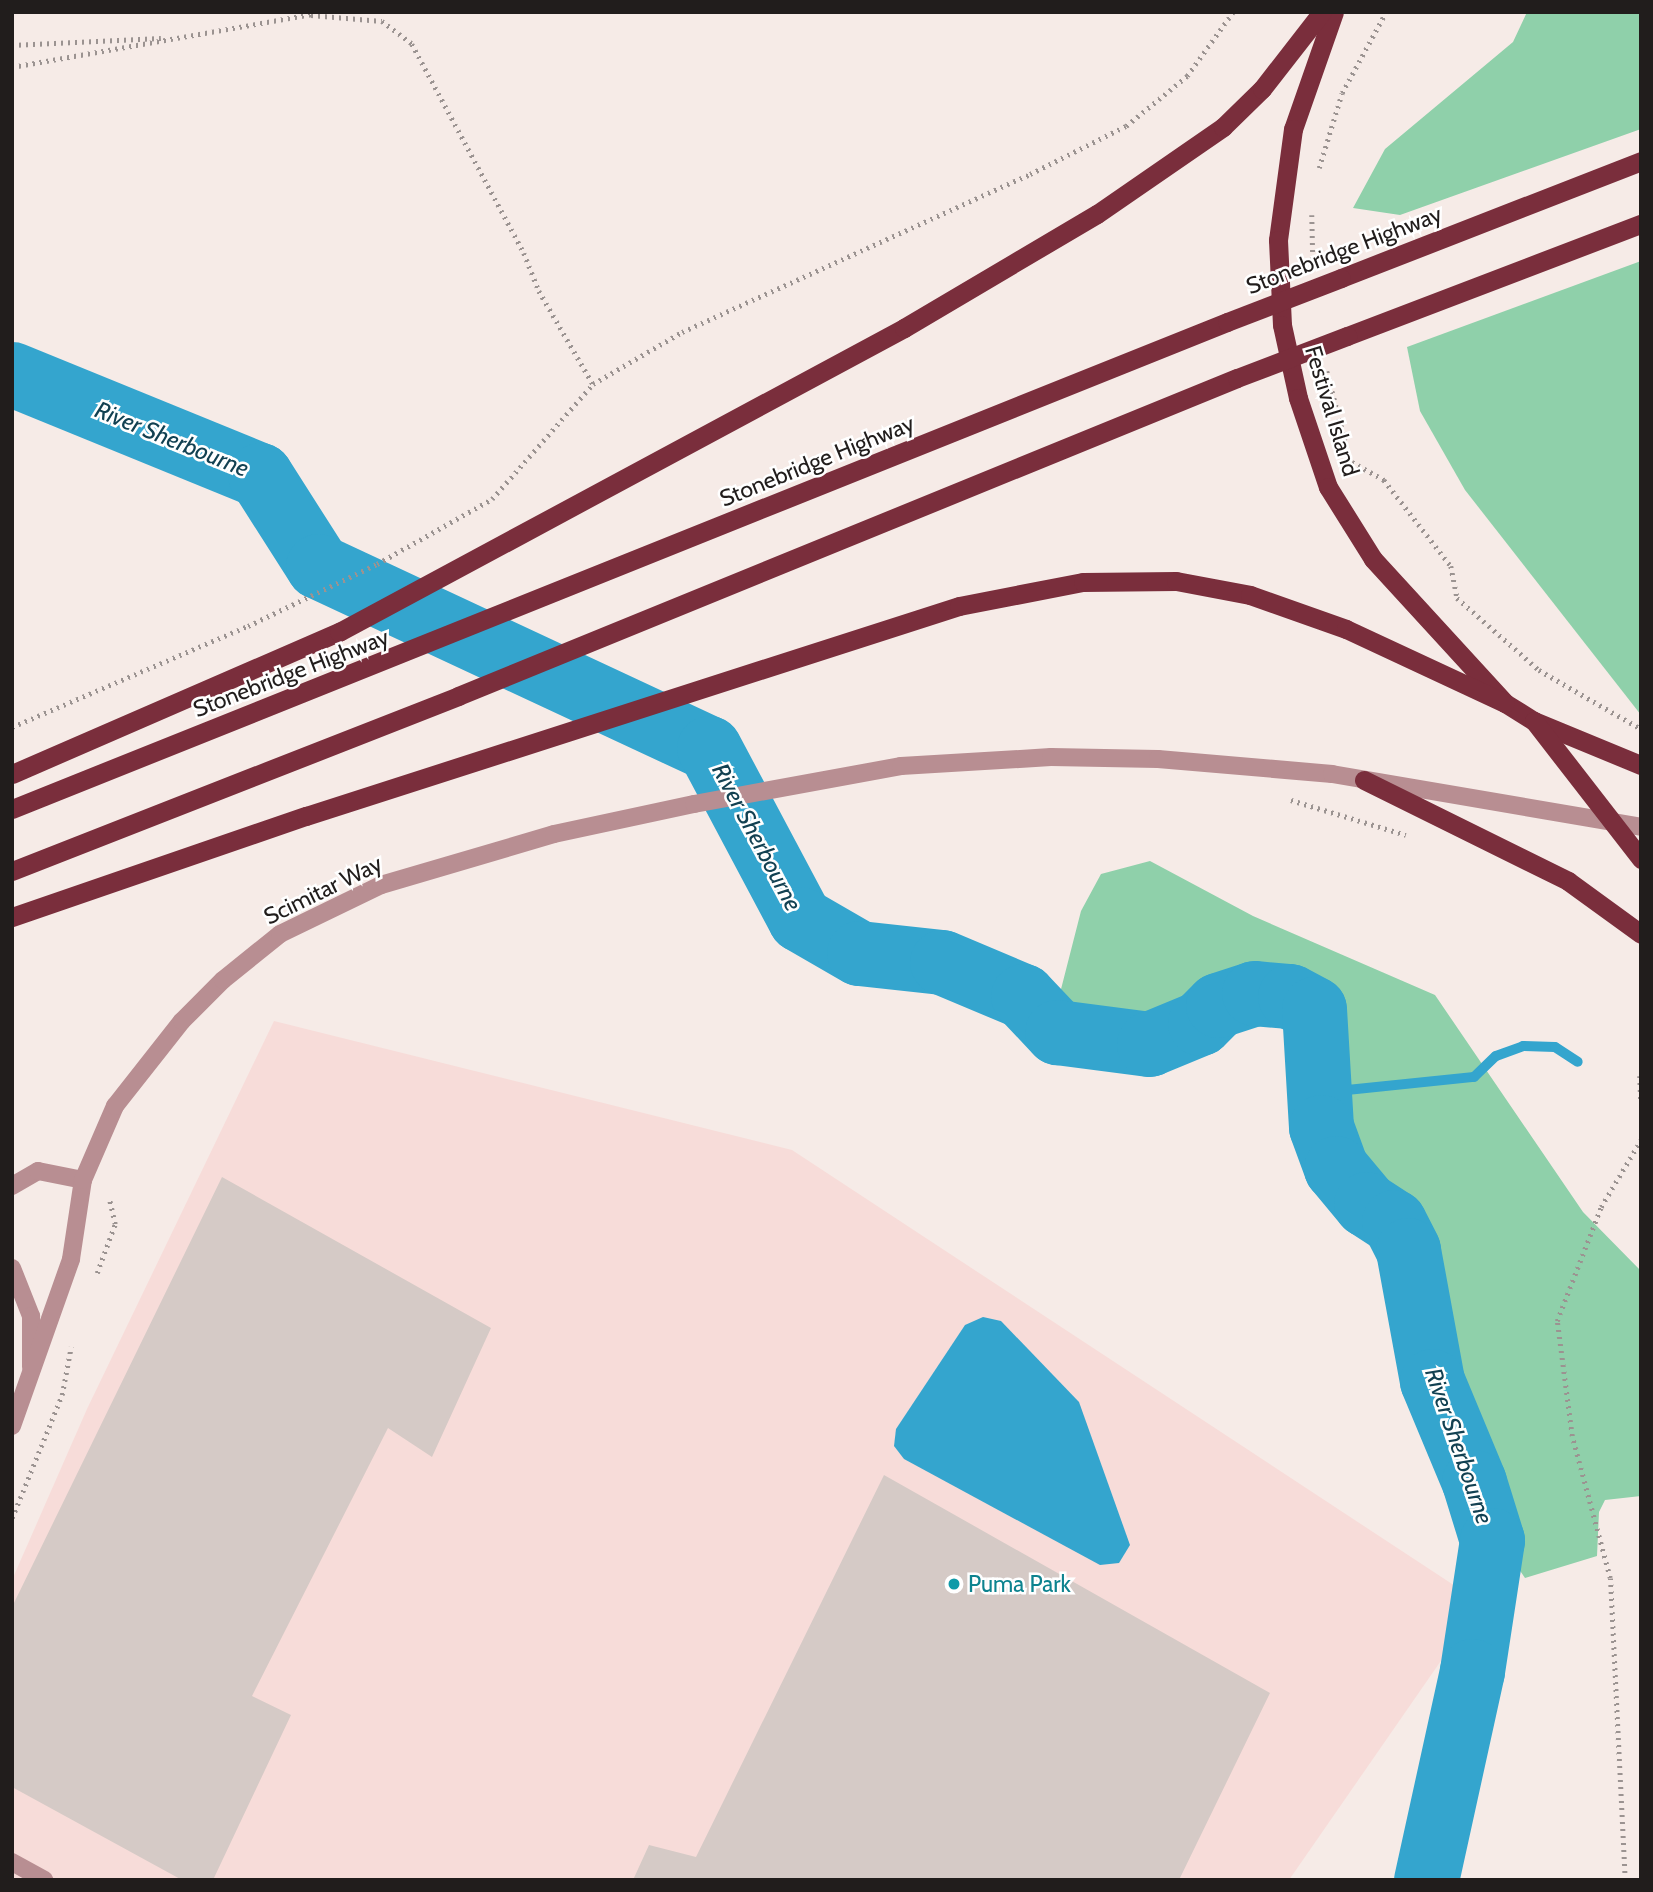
<!DOCTYPE html>
<html>
<head>
<meta charset="utf-8">
<style>
  body { margin:0 }
  #map { position:relative; width:1653px; height:1892px; overflow:hidden; background:#f6ebe7; font-family:Cabin,sans-serif }
  div>[style] { position:absolute }
  [style*='--x'] { left:calc(var(--x)*1px); top:calc(var(--y)*1px); width:calc(var(--w)*1px); rotate:calc(var(--a)*1deg) }
  .industrial>* { inset:0; background:#f7dcd9 }
  .green>* { inset:0; background:#8fd0aa }
  .water>* { inset:0; background:#34a5ce }
  .stream>* { height:10px; margin:-5px; padding:0 5px; transform-origin:5px; border-radius:5px; background:#34a5ce }
  .river>* { height:65px; margin:-32.5px; padding:0 32.5px; transform-origin:32.5px; border-radius:32.5px; background:#34a5ce }
  .building>* { inset:0; background:#d5cac6 }
  .path>* { height:4.5px; margin-top:-2.25px; transform-origin:0; background:repeating-linear-gradient(90deg,#9b9391 0 2px,transparent 0 7px) }
  .minor>* { height:18px; margin:-9px; padding:0 9px; transform-origin:9px; border-radius:9px; background:#b88e92 }
  .trunk>* { height:19px; margin:-9.5px; padding:0 9.5px; transform-origin:9.5px; border-radius:9.5px; background:#7a2e3c }
  .trunk-bridge>* { height:19px; margin:-9.5px; padding:0 9.5px; transform-origin:9.5px; border-radius:9.5px; background:#7a2e3c }
  .dots>* { width:19px; height:19px; translate:-50% -50%; box-sizing:border-box; border:4px solid #fff; border-radius:50% }
  span { translate:-50% -50%; white-space:nowrap; text-align:center; line-height:1.15; -webkit-text-stroke:5px #fff; paint-order:stroke }
  .street-label { font-size:23px; color:#211d1c }
  .culture-label { font-size:23px; color:#0d838f }
  .left { translate:0 -50%; text-align:left }
  .water-label { font-size:24px; color:#124152; font-style:italic }
  .frame { position:absolute; inset:0; border:14px solid #211d1c; pointer-events:none }
</style>
</head>
<body>
<div id="map">
  <div class="industrial">
    <i style="clip-path:polygon(274px 1021px,792px 1150px,1481px 1603px,1289px 1880px,12px 1880px,12px 1580px,87px 1409px)"></i>
  </div>
  <div class="green">
    <i style="clip-path:polygon(1527px 12px,1641px 12px,1641px 129px,1400px 215px,1353px 208px,1385px 149px,1513px 42px)"></i>
    <i style="clip-path:polygon(1641px 261px,1641px 715px,1465px 490px,1420px 411px,1407px 347px)"></i>
    <i style="clip-path:polygon(1150px 861px,1253px 916px,1435px 995px,1583px 1212px,1641px 1271px,1641px 1496px,1605px 1500px,1599px 1512px,1597px 1556px,1525px 1578px,1504px 1547px,1489px 1466px,1440px 1334px,1433px 1250px,1411px 1207px,1364px 1183px,1339px 1146px,1335px 1106px,1345px 1036px,1339px 1003px,1316px 983px,1283px 971px,1231px 976px,1200px 1007px,1146px 1024px,1069px 1019px,1059px 997px,1081px 911px,1101px 874px)"></i>
  </div>
  <div class="water">
    <i style="clip-path:polygon(983px 1317px,1001px 1321px,1079px 1402px,1130px 1545px,1119px 1563px,1100px 1565px,904px 1459px,894px 1446px,896px 1429px,965px 1325px)"></i>
  </div>
  <div class="stream">
    <i style="--x:1318;--y:1093;--w:157;--a:-5.9"></i>
    <i style="--x:1474;--y:1077;--w:30;--a:-44"></i>
    <i style="--x:1496;--y:1056;--w:29;--a:-20"></i>
    <i style="--x:1523;--y:1046;--w:32;--a:2"></i>
    <i style="--x:1555;--y:1047;--w:27;--a:33"></i>
  </div>
  <div class="river">
    <i style="--x:12;--y:374;--w:268;--a:22.2"></i>
    <i style="--x:260;--y:475;--w:108;--a:57.5"></i>
    <i style="--x:318;--y:566;--w:431;--a:25"></i>
    <i style="--x:709;--y:748;--w:194;--a:62"></i>
    <i style="--x:800;--y:919;--w:68;--a:30"></i>
    <i style="--x:859;--y:953;--w:83;--a:6.2"></i>
    <i style="--x:942;--y:962;--w:88;--a:22.8"></i>
    <i style="--x:1023;--y:996;--w:50;--a:46.6"></i>
    <i style="--x:1057;--y:1032;--w:93;--a:7.4"></i>
    <i style="--x:1149;--y:1044;--w:55;--a:-22.4"></i>
    <i style="--x:1200;--y:1023;--w:25;--a:-45"></i>
    <i style="--x:1218;--y:1005;--w:38;--a:-18"></i>
    <i style="--x:1254;--y:993;--w:36;--a:5"></i>
    <i style="--x:1290;--y:996;--w:27;--a:28"></i>
    <i style="--x:1314;--y:1009;--w:118;--a:86.6"></i>
    <i style="--x:1321;--y:1127;--w:44;--a:69.9"></i>
    <i style="--x:1336;--y:1168;--w:47;--a:50.2"></i>
    <i style="--x:1366;--y:1204;--w:33;--a:33"></i>
    <i style="--x:1394;--y:1222;--w:31;--a:63"></i>
    <i style="--x:1408;--y:1250;--w:133;--a:79.6"></i>
    <i style="--x:1432;--y:1381;--w:109;--a:67.4"></i>
    <i style="--x:1474;--y:1482;--w:61;--a:72.8"></i>
    <i style="--x:1492;--y:1540;--w:133;--a:98.7"></i>
    <i style="--x:1472;--y:1671;--w:214;--a:102.4"></i>
  </div>
  <div class="building">
    <i style="clip-path:polygon(222px 1177px,491px 1328px,432px 1457px,388px 1428px,252px 1696px,291px 1715px,213px 1880px,182px 1880px,12px 1787px,12px 1607px)"></i>
    <i style="clip-path:polygon(884px 1475px,1270px 1693px,1179px 1880px,633px 1880px,649px 1845px,696px 1857px)"></i>
  </div>
  <div class="path">
    <i style="--x:311;--y:15;--w:71;--a:4.8"></i>
    <i style="--x:382;--y:21;--w:38;--a:37"></i>
    <i style="--x:412;--y:44;--w:237;--a:61.8"></i>
    <i style="--x:524;--y:253;--w:41;--a:68.5"></i>
    <i style="--x:539;--y:291;--w:108;--a:59.9"></i>
    <i style="--x:12;--y:45;--w:149;--a:-2.7"></i>
    <i style="--x:12;--y:67;--w:305;--a:-10"></i>
    <i style="--x:1319;--y:168;--w:78;--a:-73"></i>
    <i style="--x:1342;--y:93;--w:92;--a:-61.5"></i>
    <i style="--x:1312;--y:215;--w:44;--a:88.7"></i>
    <i style="--x:1327;--y:371;--w:75;--a:75.4"></i>
    <i style="--x:1352;--y:462;--w:37;--a:29"></i>
    <i style="--x:1384;--y:480;--w:109;--a:52.1"></i>
    <i style="--x:1451;--y:566;--w:33;--a:79"></i>
    <i style="--x:1457;--y:598;--w:109;--a:41.3"></i>
    <i style="--x:1539;--y:670;--w:118;--a:30"></i>
    <i style="--x:12;--y:727;--w:257;--a:-23.2"></i>
    <i style="--x:248;--y:626;--w:143;--a:-25.7"></i>
    <i style="--x:377;--y:564;--w:132;--a:-29.5"></i>
    <i style="--x:492;--y:499;--w:153;--a:-48.7"></i>
    <i style="--x:593;--y:384;--w:103;--a:-30.3"></i>
    <i style="--x:682;--y:332;--w:382;--a:-24.4"></i>
    <i style="--x:1030;--y:174;--w:107;--a:-26.6"></i>
    <i style="--x:1126;--y:126;--w:79;--a:-39.3"></i>
    <i style="--x:1187;--y:76;--w:79;--a:-54.3"></i>
    <i style="--x:1291;--y:800;--w:120;--a:16.9"></i>
    <i style="--x:1640;--y:1076;--w:27;--a:88"></i>
    <i style="--x:97;--y:1273;--w:52;--a:-69.8"></i>
    <i style="--x:115;--y:1224;--w:26;--a:-103"></i>
    <i style="--x:12;--y:1518;--w:133;--a:-67.9"></i>
    <i style="--x:62;--y:1395;--w:49;--a:-79.4"></i>
    <i style="--x:1625;--y:1880;--w:302;--a:-92.8"></i>
    <i style="--x:1610;--y:1578;--w:147;--a:-105"></i>
    <i style="--x:1572;--y:1436;--w:116;--a:-97.4"></i>
    <i style="--x:1557;--y:1321;--w:122;--a:-68.9"></i>
    <i style="--x:1601;--y:1207;--w:78;--a:-59.2"></i>
  </div>
  <div class="minor">
    <i style="--x:12;--y:1186;--w:30;--a:-30"></i>
    <i style="--x:38;--y:1171;--w:46;--a:11.3"></i>
    <i style="--x:12;--y:1268;--w:52;--a:68.4"></i>
    <i style="--x:31;--y:1316;--w:51;--a:90"></i>
    <i style="--x:12;--y:1426;--w:177;--a:-70.5"></i>
    <i style="--x:71;--y:1259;--w:80;--a:-81.4"></i>
    <i style="--x:83;--y:1180;--w:81;--a:-66.6"></i>
    <i style="--x:115;--y:1106;--w:108;--a:-51.8"></i>
    <i style="--x:182;--y:1021;--w:58;--a:-45"></i>
    <i style="--x:223;--y:980;--w:73;--a:-38.9"></i>
    <i style="--x:280;--y:934;--w:112;--a:-25.9"></i>
    <i style="--x:381;--y:885;--w:180;--a:-16.4"></i>
    <i style="--x:554;--y:834;--w:143;--a:-12.1"></i>
    <i style="--x:694;--y:804;--w:210;--a:-10.4"></i>
    <i style="--x:901;--y:766;--w:150;--a:-3.4"></i>
    <i style="--x:1051;--y:757;--w:107;--a:1.1"></i>
    <i style="--x:1158;--y:759;--w:175;--a:4.9"></i>
    <i style="--x:1332;--y:774;--w:314;--a:9.7"></i>
    <i style="--x:12;--y:1862;--w:37;--a:29"></i>
  </div>
  <div class="trunk">
    <i style="--x:1334;--y:12;--w:124;--a:109.3"></i>
    <i style="--x:1293;--y:129;--w:112;--a:97.7"></i>
    <i style="--x:1278;--y:240;--w:85;--a:87.3"></i>
    <i style="--x:1282;--y:325;--w:75;--a:77.6"></i>
    <i style="--x:1298;--y:398;--w:94;--a:71.4"></i>
    <i style="--x:1328;--y:487;--w:85;--a:58"></i>
    <i style="--x:1373;--y:559;--w:195;--a:47.5"></i>
    <i style="--x:1505;--y:703;--w:34;--a:32"></i>
    <i style="--x:1534;--y:721;--w:116;--a:22.4"></i>
    <i style="--x:1341;--y:278;--w:322;--a:-21.3"></i>
    <i style="--x:1347;--y:336;--w:315;--a:-20.9"></i>
    <i style="--x:1534;--y:721;--w:175;--a:52.2"></i>
    <i style="--x:12;--y:774;--w:357;--a:-23.5"></i>
    <i style="--x:339;--y:632;--w:642;--a:-28.28"></i>
    <i style="--x:904;--y:328;--w:224;--a:-30.6"></i>
    <i style="--x:1097;--y:214;--w:153;--a:-34.6"></i>
    <i style="--x:1223;--y:127;--w:54;--a:-44.3"></i>
    <i style="--x:1262;--y:89;--w:98;--a:-52.1"></i>
    <i style="--x:1364;--y:780;--w:228;--a:26.3"></i>
    <i style="--x:1568;--y:881;--w:90;--a:36"></i>
    <i style="--x:12;--y:809;--w:1309;--a:-21.84"></i>
    <i style="--x:12;--y:871;--w:479;--a:-21.4"></i>
    <i style="--x:458;--y:696;--w:841;--a:-22.21"></i>
    <i style="--x:12;--y:917;--w:311;--a:-19"></i>
    <i style="--x:306;--y:816;--w:686;--a:-17.83"></i>
    <i style="--x:959;--y:606;--w:126;--a:-11"></i>
    <i style="--x:1083;--y:582;--w:93;--a:-0.6"></i>
    <i style="--x:1176;--y:581;--w:75;--a:10.7"></i>
    <i style="--x:1250;--y:595;--w:102;--a:19.5"></i>
    <i style="--x:1346;--y:629;--w:175;--a:25"></i>
  </div>
  <div class="trunk-bridge">
    <i style="--x:1227;--y:322;--w:122;--a:-21.1"></i>
    <i style="--x:1237;--y:378;--w:118;--a:-20.9"></i>
  </div>
  <div class="dots">
    <i style="left:954px;top:1584px;background:#0f9aa8"></i>
  </div>
  <div class="street-label">
    <span style="left:1344px;top:250px;rotate:-21deg">Stonebridge Highway</span>
    <span style="left:1332px;top:411px;rotate:73deg">Festival Island</span>
    <span style="left:817px;top:461px;rotate:-22deg">Stonebridge Highway</span>
    <span style="left:291px;top:673px;rotate:-21deg">Stonebridge Highway</span>
    <span style="left:323px;top:890px;rotate:-26deg">Scimitar Way</span>
  </div>
  <div class="culture-label">
    <span class="left" style="left:968px;top:1584px">Puma Park</span>
  </div>
  <div class="water-label">
    <span style="left:172px;top:439px;rotate:22deg">River Sherbourne</span>
    <span style="left:757px;top:837px;rotate:62deg">River Sherbourne</span>
    <span style="left:1459px;top:1446px;rotate:71deg">River Sherbourne</span>
  </div>
  <div class="frame"></div>
</div>
</body>
</html>
